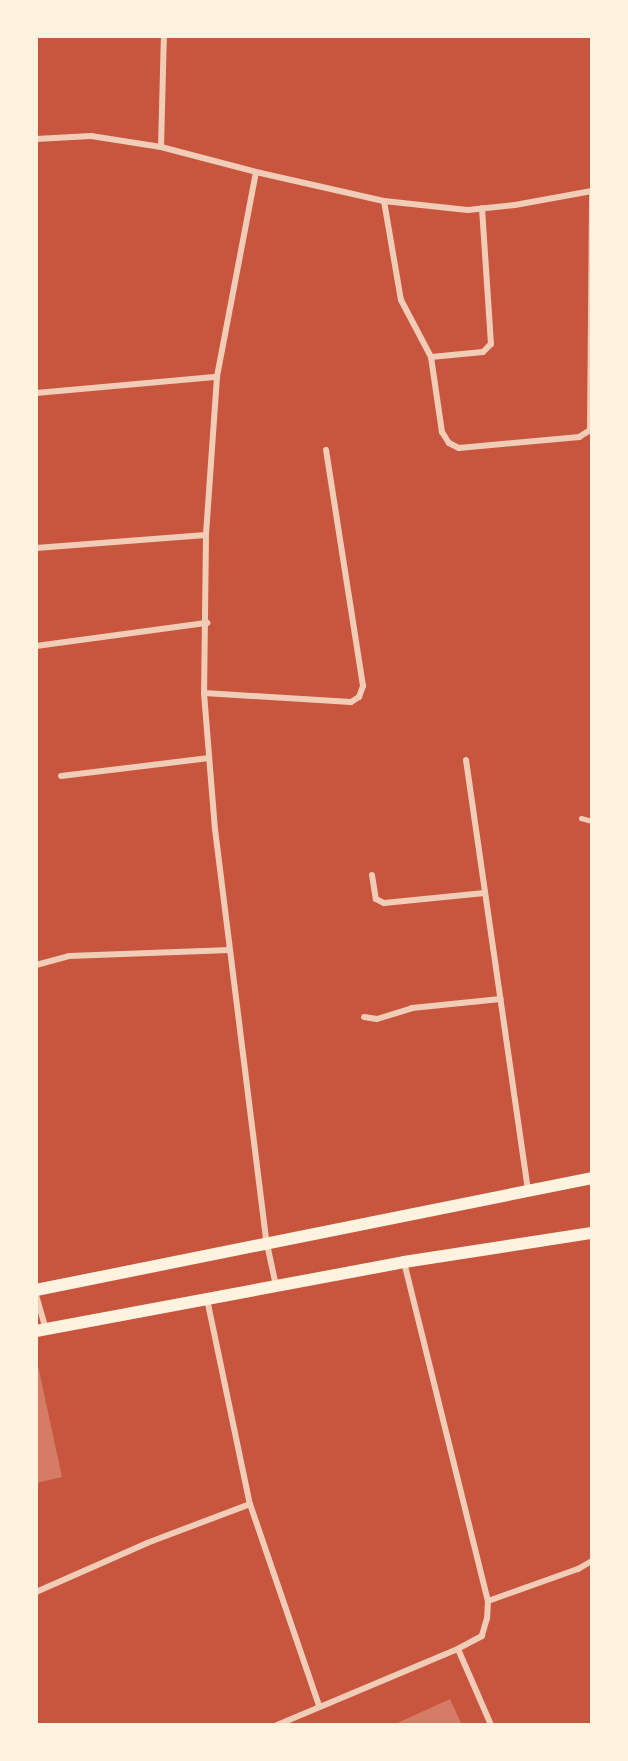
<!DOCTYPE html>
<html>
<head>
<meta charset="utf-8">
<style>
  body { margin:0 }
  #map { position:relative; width:628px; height:1761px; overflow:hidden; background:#c8553d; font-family:"IBM Plex Sans",sans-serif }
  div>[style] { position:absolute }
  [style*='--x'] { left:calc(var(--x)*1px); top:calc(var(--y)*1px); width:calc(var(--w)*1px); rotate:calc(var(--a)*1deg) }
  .building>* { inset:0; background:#d67c66 }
  .service>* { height:4.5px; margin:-2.25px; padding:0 2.25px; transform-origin:2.25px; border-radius:2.25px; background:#f1ccb7 }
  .minor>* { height:6px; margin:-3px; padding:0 3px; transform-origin:3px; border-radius:3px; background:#f1ccb7 }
  .secondary>* { height:12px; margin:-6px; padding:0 6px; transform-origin:6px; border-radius:6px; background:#fff3e0 }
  span { translate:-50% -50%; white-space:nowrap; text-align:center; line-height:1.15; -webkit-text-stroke:4.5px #fff3e0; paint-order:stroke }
  .frame { position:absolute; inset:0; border:38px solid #fff3e0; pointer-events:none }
</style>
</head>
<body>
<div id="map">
  <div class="building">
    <i style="clip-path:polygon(37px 1361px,62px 1477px,36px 1483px,36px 1362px)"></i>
    <i style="clip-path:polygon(450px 1699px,462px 1725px,393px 1725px)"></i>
  </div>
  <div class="service">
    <i style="--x:581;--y:818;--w:11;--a:15"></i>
  </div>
  <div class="minor">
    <i style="--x:36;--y:139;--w:55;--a:-3.1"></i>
    <i style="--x:91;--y:136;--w:71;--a:8.9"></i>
    <i style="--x:161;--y:147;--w:98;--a:14.7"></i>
    <i style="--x:256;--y:172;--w:131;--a:12.8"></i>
    <i style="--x:384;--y:201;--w:84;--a:6.1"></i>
    <i style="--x:468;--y:210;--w:47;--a:-6.1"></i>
    <i style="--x:515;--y:205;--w:78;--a:-10.3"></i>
    <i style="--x:161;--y:147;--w:111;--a:-88.5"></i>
    <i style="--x:256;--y:172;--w:209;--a:100.8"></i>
    <i style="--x:217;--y:377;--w:158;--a:94"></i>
    <i style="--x:206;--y:535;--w:158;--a:90.7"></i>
    <i style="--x:204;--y:693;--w:136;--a:85.4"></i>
    <i style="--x:215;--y:829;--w:418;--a:82.9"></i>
    <i style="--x:267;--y:1244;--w:43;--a:77.9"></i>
    <i style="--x:384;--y:201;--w:100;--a:80.3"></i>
    <i style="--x:401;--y:300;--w:64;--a:62.2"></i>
    <i style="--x:431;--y:357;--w:76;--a:81.7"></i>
    <i style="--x:442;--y:432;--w:13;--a:58"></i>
    <i style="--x:449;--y:443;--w:11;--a:27"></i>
    <i style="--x:459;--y:448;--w:121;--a:-5.2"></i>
    <i style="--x:579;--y:437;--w:13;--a:-32"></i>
    <i style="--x:590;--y:430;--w:239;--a:-89.5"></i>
    <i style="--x:431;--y:357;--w:52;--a:-5.5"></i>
    <i style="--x:483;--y:352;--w:11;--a:-45"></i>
    <i style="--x:491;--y:344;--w:136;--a:-93.8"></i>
    <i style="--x:36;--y:393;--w:182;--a:-5.1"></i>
    <i style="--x:36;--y:548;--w:170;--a:-4.4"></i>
    <i style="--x:36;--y:646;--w:173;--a:-7.7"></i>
    <i style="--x:204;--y:693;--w:147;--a:3.5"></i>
    <i style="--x:351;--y:702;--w:9;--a:-32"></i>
    <i style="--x:359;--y:697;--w:12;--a:-70"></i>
    <i style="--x:363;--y:686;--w:239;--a:-98.9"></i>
    <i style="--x:466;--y:760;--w:434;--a:81.8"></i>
    <i style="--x:61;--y:776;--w:149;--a:-6.9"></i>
    <i style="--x:372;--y:875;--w:24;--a:81"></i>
    <i style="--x:376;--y:899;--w:9;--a:27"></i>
    <i style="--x:384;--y:903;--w:101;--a:-5.7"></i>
    <i style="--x:36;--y:965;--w:34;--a:-15"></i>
    <i style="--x:69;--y:956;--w:161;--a:-2.1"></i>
    <i style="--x:364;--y:1017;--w:13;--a:9"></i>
    <i style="--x:377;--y:1019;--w:37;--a:-17"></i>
    <i style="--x:412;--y:1008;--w:89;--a:-5.8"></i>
    <i style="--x:404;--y:1262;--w:349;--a:76.1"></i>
    <i style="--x:488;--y:1601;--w:17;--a:93"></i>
    <i style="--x:487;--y:1618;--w:19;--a:106"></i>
    <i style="--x:482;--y:1636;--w:27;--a:152"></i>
    <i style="--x:458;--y:1649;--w:83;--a:66.5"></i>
    <i style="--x:36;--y:1295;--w:35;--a:74"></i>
    <i style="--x:207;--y:1299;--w:209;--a:78.2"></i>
    <i style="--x:250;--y:1504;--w:213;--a:71.1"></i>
    <i style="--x:36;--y:1592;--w:121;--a:-23.8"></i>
    <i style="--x:147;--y:1543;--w:110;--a:-20.7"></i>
    <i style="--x:488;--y:1601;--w:96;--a:-19.6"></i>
    <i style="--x:578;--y:1569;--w:16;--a:-30"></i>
    <i style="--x:277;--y:1725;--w:196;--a:-22.8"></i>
  </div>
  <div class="secondary">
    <i style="--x:36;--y:1290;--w:567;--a:-11.39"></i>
    <i style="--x:36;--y:1331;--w:374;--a:-10.6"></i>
    <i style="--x:404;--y:1262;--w:190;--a:-8.8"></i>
  </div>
  <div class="frame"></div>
</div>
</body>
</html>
